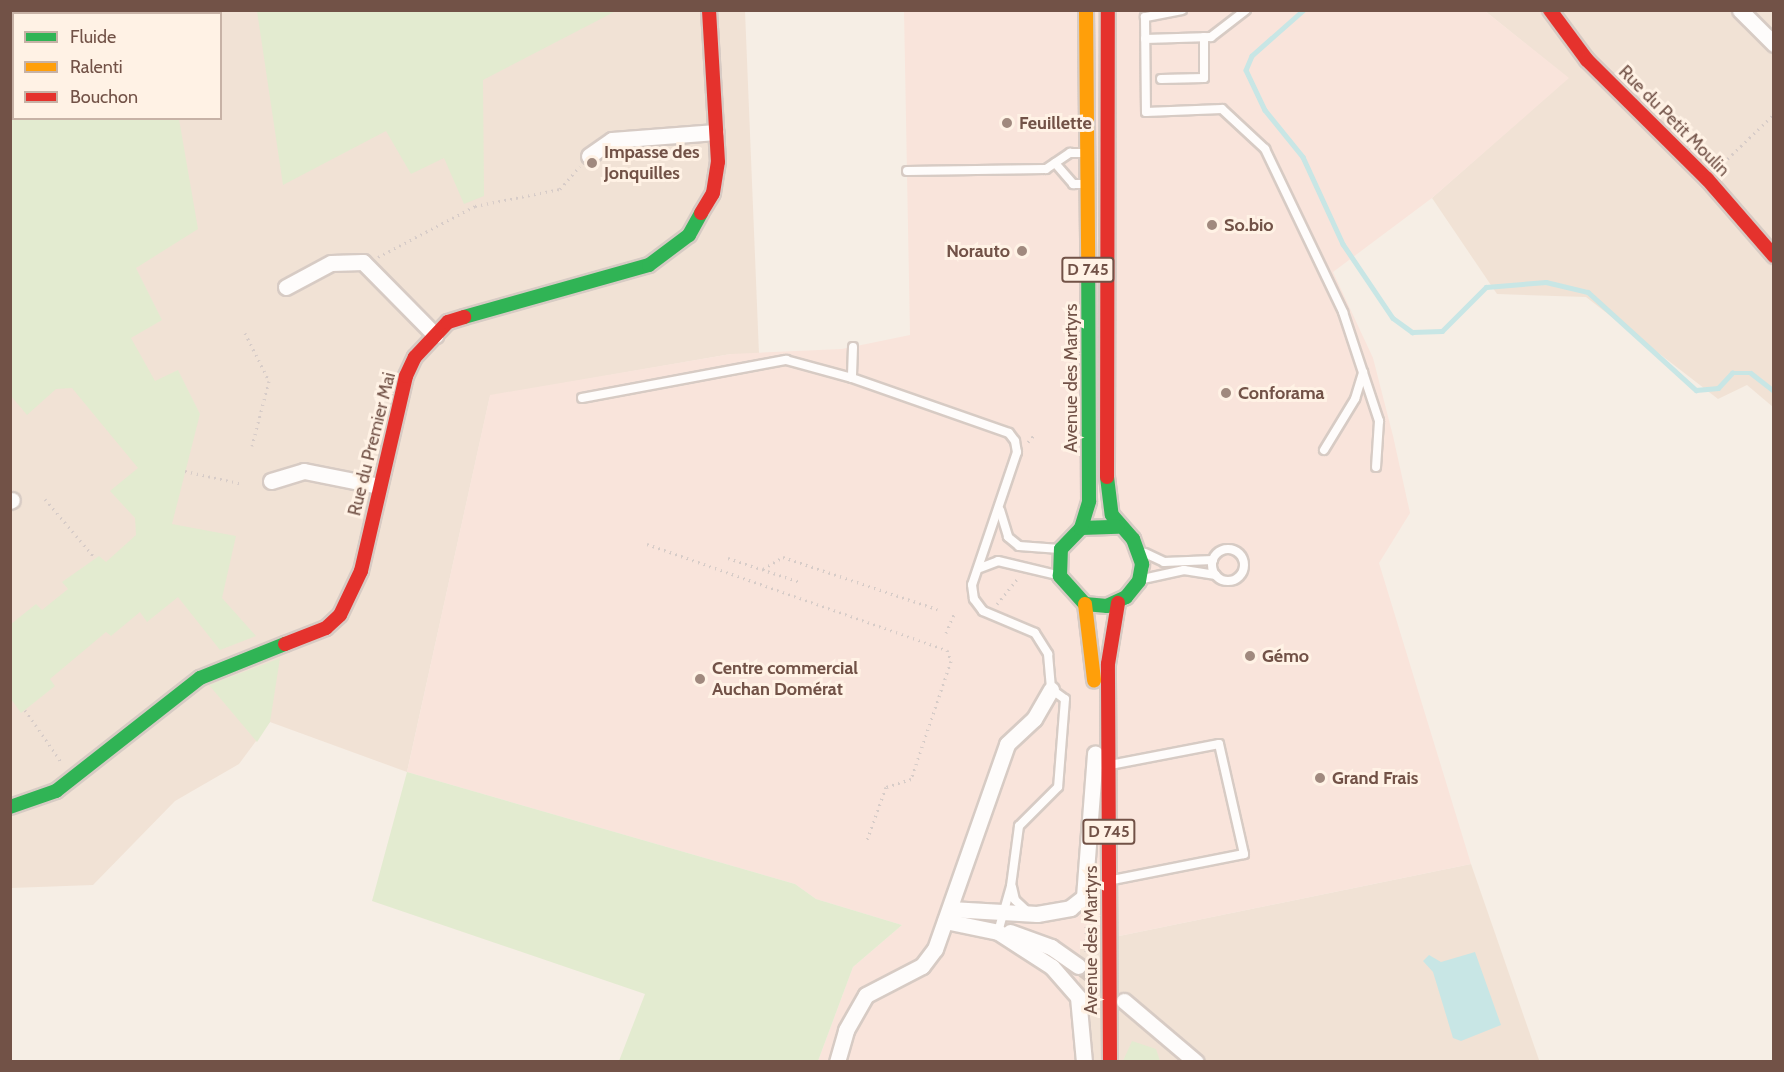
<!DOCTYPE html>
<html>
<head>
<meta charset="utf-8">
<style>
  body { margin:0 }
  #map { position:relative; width:1784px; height:1072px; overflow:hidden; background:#f6eee5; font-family:Cabin,sans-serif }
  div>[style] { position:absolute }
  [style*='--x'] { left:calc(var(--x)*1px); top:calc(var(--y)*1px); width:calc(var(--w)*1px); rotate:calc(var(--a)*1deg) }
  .residential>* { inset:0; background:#f1e2d5 }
  .commercial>* { inset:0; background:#f9e4db }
  .green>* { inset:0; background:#e3ebd0 }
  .water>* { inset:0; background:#c8e6e5 }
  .stream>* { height:4.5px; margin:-2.25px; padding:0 2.25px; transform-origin:2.25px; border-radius:2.25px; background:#c8e6e5 }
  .street-tunnel>* { height:15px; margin-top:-7.5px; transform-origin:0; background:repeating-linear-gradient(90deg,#d5c7be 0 15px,transparent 0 23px) }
  .path>* { height:3px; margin-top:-1.5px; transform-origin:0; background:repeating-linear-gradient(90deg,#d7ccc8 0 1.5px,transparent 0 6px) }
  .roads { filter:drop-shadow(2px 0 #d7cbc4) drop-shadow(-2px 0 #d7cbc4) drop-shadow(0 2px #d7cbc4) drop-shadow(0 -2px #d7cbc4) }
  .lane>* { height:8px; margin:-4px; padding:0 4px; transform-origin:4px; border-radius:4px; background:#fefcfb }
  .lane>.ring { margin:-4px; padding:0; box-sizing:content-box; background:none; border:8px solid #fefcfb; border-radius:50% }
  .street>* { height:15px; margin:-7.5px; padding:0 7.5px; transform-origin:7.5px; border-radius:7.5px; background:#fefcfb }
  .fast>* { height:14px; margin:-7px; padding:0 7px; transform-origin:7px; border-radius:7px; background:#30b455 }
  .slow>* { height:14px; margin:-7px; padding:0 7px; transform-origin:7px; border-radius:7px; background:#ff9f0a }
  .jam>* { height:14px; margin:-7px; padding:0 7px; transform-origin:7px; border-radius:7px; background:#e5322d }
  .dots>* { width:16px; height:16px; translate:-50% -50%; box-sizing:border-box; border:3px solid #fff2e5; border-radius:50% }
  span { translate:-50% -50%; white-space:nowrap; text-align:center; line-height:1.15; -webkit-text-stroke:6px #fff2e5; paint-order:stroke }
  .shield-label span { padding:2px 4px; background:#fff2e5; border:2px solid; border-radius:4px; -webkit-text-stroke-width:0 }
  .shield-label { font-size:16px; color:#725247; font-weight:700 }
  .street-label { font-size:18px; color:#725247 }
  .poi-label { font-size:18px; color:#725247; font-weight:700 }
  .left { translate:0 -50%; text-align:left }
  .right { translate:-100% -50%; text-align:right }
  .frame { position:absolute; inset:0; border:12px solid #725247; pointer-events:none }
  .legend { position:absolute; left:12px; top:12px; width:210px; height:108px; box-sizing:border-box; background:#fff2e5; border:2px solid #c7b2a6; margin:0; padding:8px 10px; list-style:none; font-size:18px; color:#725247 }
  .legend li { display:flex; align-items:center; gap:12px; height:30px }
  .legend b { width:30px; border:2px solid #c7b2a6 }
</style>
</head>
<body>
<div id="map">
  <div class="residential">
    <i style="clip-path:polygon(evenodd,10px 11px,745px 11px,759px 354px,731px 354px,490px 396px,407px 772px,270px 722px,239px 764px,175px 801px,93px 885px,11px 888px,10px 11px,14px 14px,220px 14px,220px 118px,14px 118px,14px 14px)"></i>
    <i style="clip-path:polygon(1485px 11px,1773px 11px,1773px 407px,1747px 385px,1718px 399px,1586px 297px,1497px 294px,1432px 198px,1568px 78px)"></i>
    <i style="clip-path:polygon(1471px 864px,1539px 1060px,1077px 1062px,1080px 944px)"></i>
  </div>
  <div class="commercial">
    <i style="clip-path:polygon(904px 11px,1485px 11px,1569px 78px,1432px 198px,1333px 272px,1373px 358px,1393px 436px,1410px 513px,1379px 563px,1471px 864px,1080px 944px,1077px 1061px,818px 1061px,853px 967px,902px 925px,816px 899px,795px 884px,407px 772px,490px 395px,731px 354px,842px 349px,910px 335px)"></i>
  </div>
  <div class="green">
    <i style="clip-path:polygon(11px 10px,95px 13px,14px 14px,14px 118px,179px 119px,198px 229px,136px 268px,162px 320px,131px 338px,155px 381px,178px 370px,200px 414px,172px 524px,236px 536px,222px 598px,256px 636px,220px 650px,178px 597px,147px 622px,140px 612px,111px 636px,106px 632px,50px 679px,55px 686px,21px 713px,11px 699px,11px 624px,36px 604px,42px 610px,68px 589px,62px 582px,99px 556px,106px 562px,136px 535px,135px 518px,110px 491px,138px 468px,72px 388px,56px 389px,27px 415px,11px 396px)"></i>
    <i style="clip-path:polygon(257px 11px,257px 10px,616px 11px,483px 80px,484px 196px,464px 204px,444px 158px,411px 174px,386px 131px,283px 185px)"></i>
    <i style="clip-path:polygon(280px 658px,270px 722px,257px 742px,209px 685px)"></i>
    <i style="clip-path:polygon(407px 772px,795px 884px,816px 899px,902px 925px,853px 967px,818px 1061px,619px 1061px,645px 994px,372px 901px)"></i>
    <i style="clip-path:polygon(1132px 1041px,1156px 1049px,1160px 1061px,1123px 1061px)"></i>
  </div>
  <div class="water">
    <i style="clip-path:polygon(1475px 952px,1501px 1025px,1461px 1041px,1453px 1038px,1433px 972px,1423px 961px,1429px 955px,1441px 962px)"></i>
  </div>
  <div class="stream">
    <i style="--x:1304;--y:10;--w:69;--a:138.5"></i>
    <i style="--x:1252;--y:56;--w:15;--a:113"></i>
    <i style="--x:1246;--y:70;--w:44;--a:64.6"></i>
    <i style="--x:1265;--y:110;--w:60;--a:51"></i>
    <i style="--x:1303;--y:157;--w:96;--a:65.3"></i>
    <i style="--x:1343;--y:244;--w:89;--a:56"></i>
    <i style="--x:1393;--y:318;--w:24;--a:36"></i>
    <i style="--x:1412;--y:332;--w:30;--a:-2"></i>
    <i style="--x:1442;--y:331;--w:62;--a:-45"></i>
    <i style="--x:1486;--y:287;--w:60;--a:-4.8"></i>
    <i style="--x:1546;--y:282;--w:43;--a:13.4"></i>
    <i style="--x:1588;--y:292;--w:146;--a:42.2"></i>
    <i style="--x:1696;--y:390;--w:22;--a:-5"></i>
    <i style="--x:1718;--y:388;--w:21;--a:-47"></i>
    <i style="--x:1732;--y:373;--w:19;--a:0"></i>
    <i style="--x:1751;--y:373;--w:29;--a:38"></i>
  </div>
  <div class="street-tunnel">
    <i style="--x:1078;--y:966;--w:45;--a:36.9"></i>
  </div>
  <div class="path">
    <i style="--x:1719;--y:167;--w:76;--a:-43.9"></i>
    <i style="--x:378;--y:257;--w:110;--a:-27.7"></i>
    <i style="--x:475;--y:206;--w:87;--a:-11.3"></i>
    <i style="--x:560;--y:189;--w:30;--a:-49"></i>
    <i style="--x:245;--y:333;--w:54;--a:63.4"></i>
    <i style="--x:269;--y:381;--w:67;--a:104.7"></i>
    <i style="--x:1028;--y:442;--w:11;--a:-49"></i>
    <i style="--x:185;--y:471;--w:59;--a:12.6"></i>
    <i style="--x:45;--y:499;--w:77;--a:49.7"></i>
    <i style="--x:647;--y:544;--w:318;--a:19.5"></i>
    <i style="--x:947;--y:650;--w:12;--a:70"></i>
    <i style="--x:951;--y:661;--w:125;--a:108.7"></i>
    <i style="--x:911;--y:779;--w:26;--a:162"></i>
    <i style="--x:886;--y:787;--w:59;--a:109.7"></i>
    <i style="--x:728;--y:558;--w:76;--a:18.4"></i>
    <i style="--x:763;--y:569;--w:23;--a:-31"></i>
    <i style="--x:783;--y:557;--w:163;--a:18.7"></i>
    <i style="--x:997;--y:604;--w:35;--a:-51"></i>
    <i style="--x:946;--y:633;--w:21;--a:-67"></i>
    <i style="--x:25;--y:710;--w:65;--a:55.1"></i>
    <i style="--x:1086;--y:952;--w:38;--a:-90"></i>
  </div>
  <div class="roads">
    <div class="lane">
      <i style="--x:1182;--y:10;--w:38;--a:169"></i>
      <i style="--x:1145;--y:17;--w:95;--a:89.4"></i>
      <i style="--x:1146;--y:112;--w:76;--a:-2.3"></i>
      <i style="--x:1222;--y:109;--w:59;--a:42.9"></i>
      <i style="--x:1265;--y:149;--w:181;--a:64.4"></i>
      <i style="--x:1343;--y:312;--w:115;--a:71.7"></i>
      <i style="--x:1379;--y:421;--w:46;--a:93.7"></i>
      <i style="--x:1145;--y:39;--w:66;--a:-1.7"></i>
      <i style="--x:1211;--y:37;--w:44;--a:-37.6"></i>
      <i style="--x:1161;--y:79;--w:43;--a:-1.3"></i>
      <i style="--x:1204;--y:78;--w:41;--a:-90"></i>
      <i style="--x:1055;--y:163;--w:28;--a:49"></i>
      <i style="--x:1073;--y:184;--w:10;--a:0"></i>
      <i style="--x:907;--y:171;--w:139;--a:-0.8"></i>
      <i style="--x:1046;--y:169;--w:29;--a:-34"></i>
      <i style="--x:1070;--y:153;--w:16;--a:0"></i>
      <i style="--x:853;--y:347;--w:31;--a:92"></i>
      <i style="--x:852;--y:378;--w:166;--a:19.3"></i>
      <i style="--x:1009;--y:433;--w:10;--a:53"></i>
      <i style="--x:1015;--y:441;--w:11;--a:80"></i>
      <i style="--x:1017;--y:452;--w:140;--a:108.7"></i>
      <i style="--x:972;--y:585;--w:14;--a:82"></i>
      <i style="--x:974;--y:599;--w:15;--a:53"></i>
      <i style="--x:983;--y:611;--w:56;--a:22.9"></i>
      <i style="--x:1035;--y:633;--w:25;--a:58"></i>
      <i style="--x:1048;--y:654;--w:35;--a:85"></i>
      <i style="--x:1051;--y:689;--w:17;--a:36"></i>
      <i style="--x:1065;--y:699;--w:88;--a:94.5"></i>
      <i style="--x:1058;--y:787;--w:55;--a:135"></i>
      <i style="--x:1019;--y:826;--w:61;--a:97.6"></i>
      <i style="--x:1011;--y:886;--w:48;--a:105.8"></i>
      <i style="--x:582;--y:398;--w:208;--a:-10.6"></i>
      <i style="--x:786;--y:360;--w:68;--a:15.3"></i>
      <i style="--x:1324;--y:450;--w:60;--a:-58.7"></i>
      <i style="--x:1355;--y:399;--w:28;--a:-73"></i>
      <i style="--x:1000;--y:510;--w:28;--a:73"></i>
      <i style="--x:1008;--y:537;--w:14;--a:39"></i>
      <i style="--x:1019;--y:546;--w:41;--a:4.2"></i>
      <i class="ring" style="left:1212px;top:549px;width:24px;height:24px"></i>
      <i style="--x:1145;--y:553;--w:21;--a:25"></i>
      <i style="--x:1164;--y:562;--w:49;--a:-2.3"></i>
      <i style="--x:980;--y:568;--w:19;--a:-21"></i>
      <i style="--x:998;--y:561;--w:61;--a:13.3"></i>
      <i style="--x:1143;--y:579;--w:42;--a:-12.4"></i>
      <i style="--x:1184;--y:570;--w:32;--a:9"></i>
      <i style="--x:1110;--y:765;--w:111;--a:-10.9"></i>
      <i style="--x:1219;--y:744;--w:113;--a:77.2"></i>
      <i style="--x:1244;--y:854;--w:134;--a:168.8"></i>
      <i style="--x:1012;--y:887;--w:13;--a:77"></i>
      <i style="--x:1015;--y:900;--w:16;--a:43"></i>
    </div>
    <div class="street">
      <i style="--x:1740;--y:10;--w:48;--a:45"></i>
      <i style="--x:589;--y:156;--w:28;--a:-35"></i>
      <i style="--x:612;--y:140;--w:104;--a:-4.4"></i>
      <i style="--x:286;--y:287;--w:51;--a:-28.1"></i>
      <i style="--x:331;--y:263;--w:32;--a:-2"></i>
      <i style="--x:363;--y:262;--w:103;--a:45.4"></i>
      <i style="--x:271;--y:481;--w:34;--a:-17"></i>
      <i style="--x:304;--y:471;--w:76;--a:11.3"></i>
      <i style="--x:10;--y:501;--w:2;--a:-27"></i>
      <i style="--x:950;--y:909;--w:87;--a:3.3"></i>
      <i style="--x:1037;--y:914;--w:34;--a:-10"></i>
      <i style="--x:1070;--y:908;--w:18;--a:-38"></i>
      <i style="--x:1084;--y:897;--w:144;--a:-85.6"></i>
      <i style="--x:945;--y:921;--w:54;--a:11.7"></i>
      <i style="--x:998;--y:932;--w:64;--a:32.9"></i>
      <i style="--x:1052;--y:967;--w:40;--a:49"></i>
      <i style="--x:1078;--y:997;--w:65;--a:84.7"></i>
      <i style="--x:1010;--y:932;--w:44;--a:20.1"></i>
      <i style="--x:1051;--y:947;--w:33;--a:35"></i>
      <i style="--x:1124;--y:1001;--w:94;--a:40.3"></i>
      <i style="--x:837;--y:1062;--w:33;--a:-74"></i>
      <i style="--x:846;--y:1030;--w:40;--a:-60.3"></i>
      <i style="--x:866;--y:995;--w:63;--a:-27.4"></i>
      <i style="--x:922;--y:966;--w:21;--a:-53"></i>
      <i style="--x:935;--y:949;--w:217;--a:-70.6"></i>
      <i style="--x:1007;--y:744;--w:37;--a:-43"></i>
      <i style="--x:1034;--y:719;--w:34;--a:-60"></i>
    </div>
    <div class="fast">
      <i style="--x:464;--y:317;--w:192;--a:-15.7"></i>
      <i style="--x:649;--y:265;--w:50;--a:-36.9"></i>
      <i style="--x:689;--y:235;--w:25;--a:-61"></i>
      <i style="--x:1107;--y:477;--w:38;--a:83"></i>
      <i style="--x:1112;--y:515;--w:32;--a:49"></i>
      <i style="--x:1133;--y:539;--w:27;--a:70"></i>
      <i style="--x:1142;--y:564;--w:17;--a:100"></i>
      <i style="--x:1139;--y:581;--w:21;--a:129"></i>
      <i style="--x:1126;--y:597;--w:21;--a:155"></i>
      <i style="--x:1107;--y:606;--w:22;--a:-175"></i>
      <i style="--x:1085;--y:604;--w:38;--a:-132"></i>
      <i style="--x:1060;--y:576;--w:27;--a:-88"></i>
      <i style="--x:1061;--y:549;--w:29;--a:-46"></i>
      <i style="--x:1081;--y:528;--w:37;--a:-2"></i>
      <i style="--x:1081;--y:528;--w:28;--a:-73"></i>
      <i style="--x:1089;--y:501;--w:240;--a:-90.2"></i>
      <i style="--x:10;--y:807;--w:49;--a:-19.2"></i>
      <i style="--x:56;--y:791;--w:183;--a:-38.1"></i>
      <i style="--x:200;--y:678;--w:92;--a:-21.8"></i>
    </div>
    <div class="slow">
      <i style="--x:1086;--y:10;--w:251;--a:89.5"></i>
      <i style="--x:1085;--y:604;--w:77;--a:83.2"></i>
    </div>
    <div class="jam">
      <i style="--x:1550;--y:10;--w:62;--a:53.5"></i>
      <i style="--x:1587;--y:60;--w:169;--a:44.8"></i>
      <i style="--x:1707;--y:179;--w:102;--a:49"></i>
      <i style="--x:701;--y:213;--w:23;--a:-59"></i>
      <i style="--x:713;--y:193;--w:31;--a:-81"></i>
      <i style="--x:718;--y:162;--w:152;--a:-93.4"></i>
      <i style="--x:1107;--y:477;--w:467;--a:-89.9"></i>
      <i style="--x:285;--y:644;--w:44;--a:-21.3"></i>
      <i style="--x:326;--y:628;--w:19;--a:-43"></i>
      <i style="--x:340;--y:615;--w:49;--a:-64.5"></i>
      <i style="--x:361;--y:571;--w:200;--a:-77"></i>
      <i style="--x:406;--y:376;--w:21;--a:-65"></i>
      <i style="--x:415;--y:357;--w:48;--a:-46.7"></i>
      <i style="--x:448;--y:322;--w:17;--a:-17"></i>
      <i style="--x:1110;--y:1062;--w:398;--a:-90.3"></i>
      <i style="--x:1108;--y:664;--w:62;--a:-80.7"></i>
    </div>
  </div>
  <div class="dots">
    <i style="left:1007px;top:123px;background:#a0897e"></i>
    <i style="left:592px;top:163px;background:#a0897e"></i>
    <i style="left:1212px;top:225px;background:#a0897e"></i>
    <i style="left:1022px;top:251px;background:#a0897e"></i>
    <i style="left:1226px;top:393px;background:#a0897e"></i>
    <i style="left:1250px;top:656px;background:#a0897e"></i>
    <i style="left:700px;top:679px;background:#a0897e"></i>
    <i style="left:1320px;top:778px;background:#a0897e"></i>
  </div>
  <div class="shield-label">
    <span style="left:1088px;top:270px">D 745</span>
    <span style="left:1109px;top:832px">D 745</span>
  </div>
  <div class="street-label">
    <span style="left:1674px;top:121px;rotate:45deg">Rue du Petit Moulin</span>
    <span style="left:1071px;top:378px;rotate:-90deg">Avenue des Martyrs</span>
    <span style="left:372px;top:444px;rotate:-76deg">Rue du Premier Mai</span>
    <span style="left:1091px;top:940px;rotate:-90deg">Avenue des Martyrs</span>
  </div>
  <div class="poi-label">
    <span class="left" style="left:1019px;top:123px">Feuillette</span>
    <span class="left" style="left:604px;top:163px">Impasse des<br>Jonquilles</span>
    <span class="left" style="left:1224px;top:225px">So.bio</span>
    <span class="right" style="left:1010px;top:251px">Norauto</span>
    <span class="left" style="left:1238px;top:393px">Conforama</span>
    <span class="left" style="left:1262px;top:656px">Gémo</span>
    <span class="left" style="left:712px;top:679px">Centre commercial<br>Auchan Domérat</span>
    <span class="left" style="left:1332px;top:778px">Grand Frais</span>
  </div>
  <div class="frame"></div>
  <ul class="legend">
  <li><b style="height:8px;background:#30b455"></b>Fluide</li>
  <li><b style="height:8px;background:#ff9f0a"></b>Ralenti</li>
  <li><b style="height:8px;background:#e5322d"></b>Bouchon</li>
  </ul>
</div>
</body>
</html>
